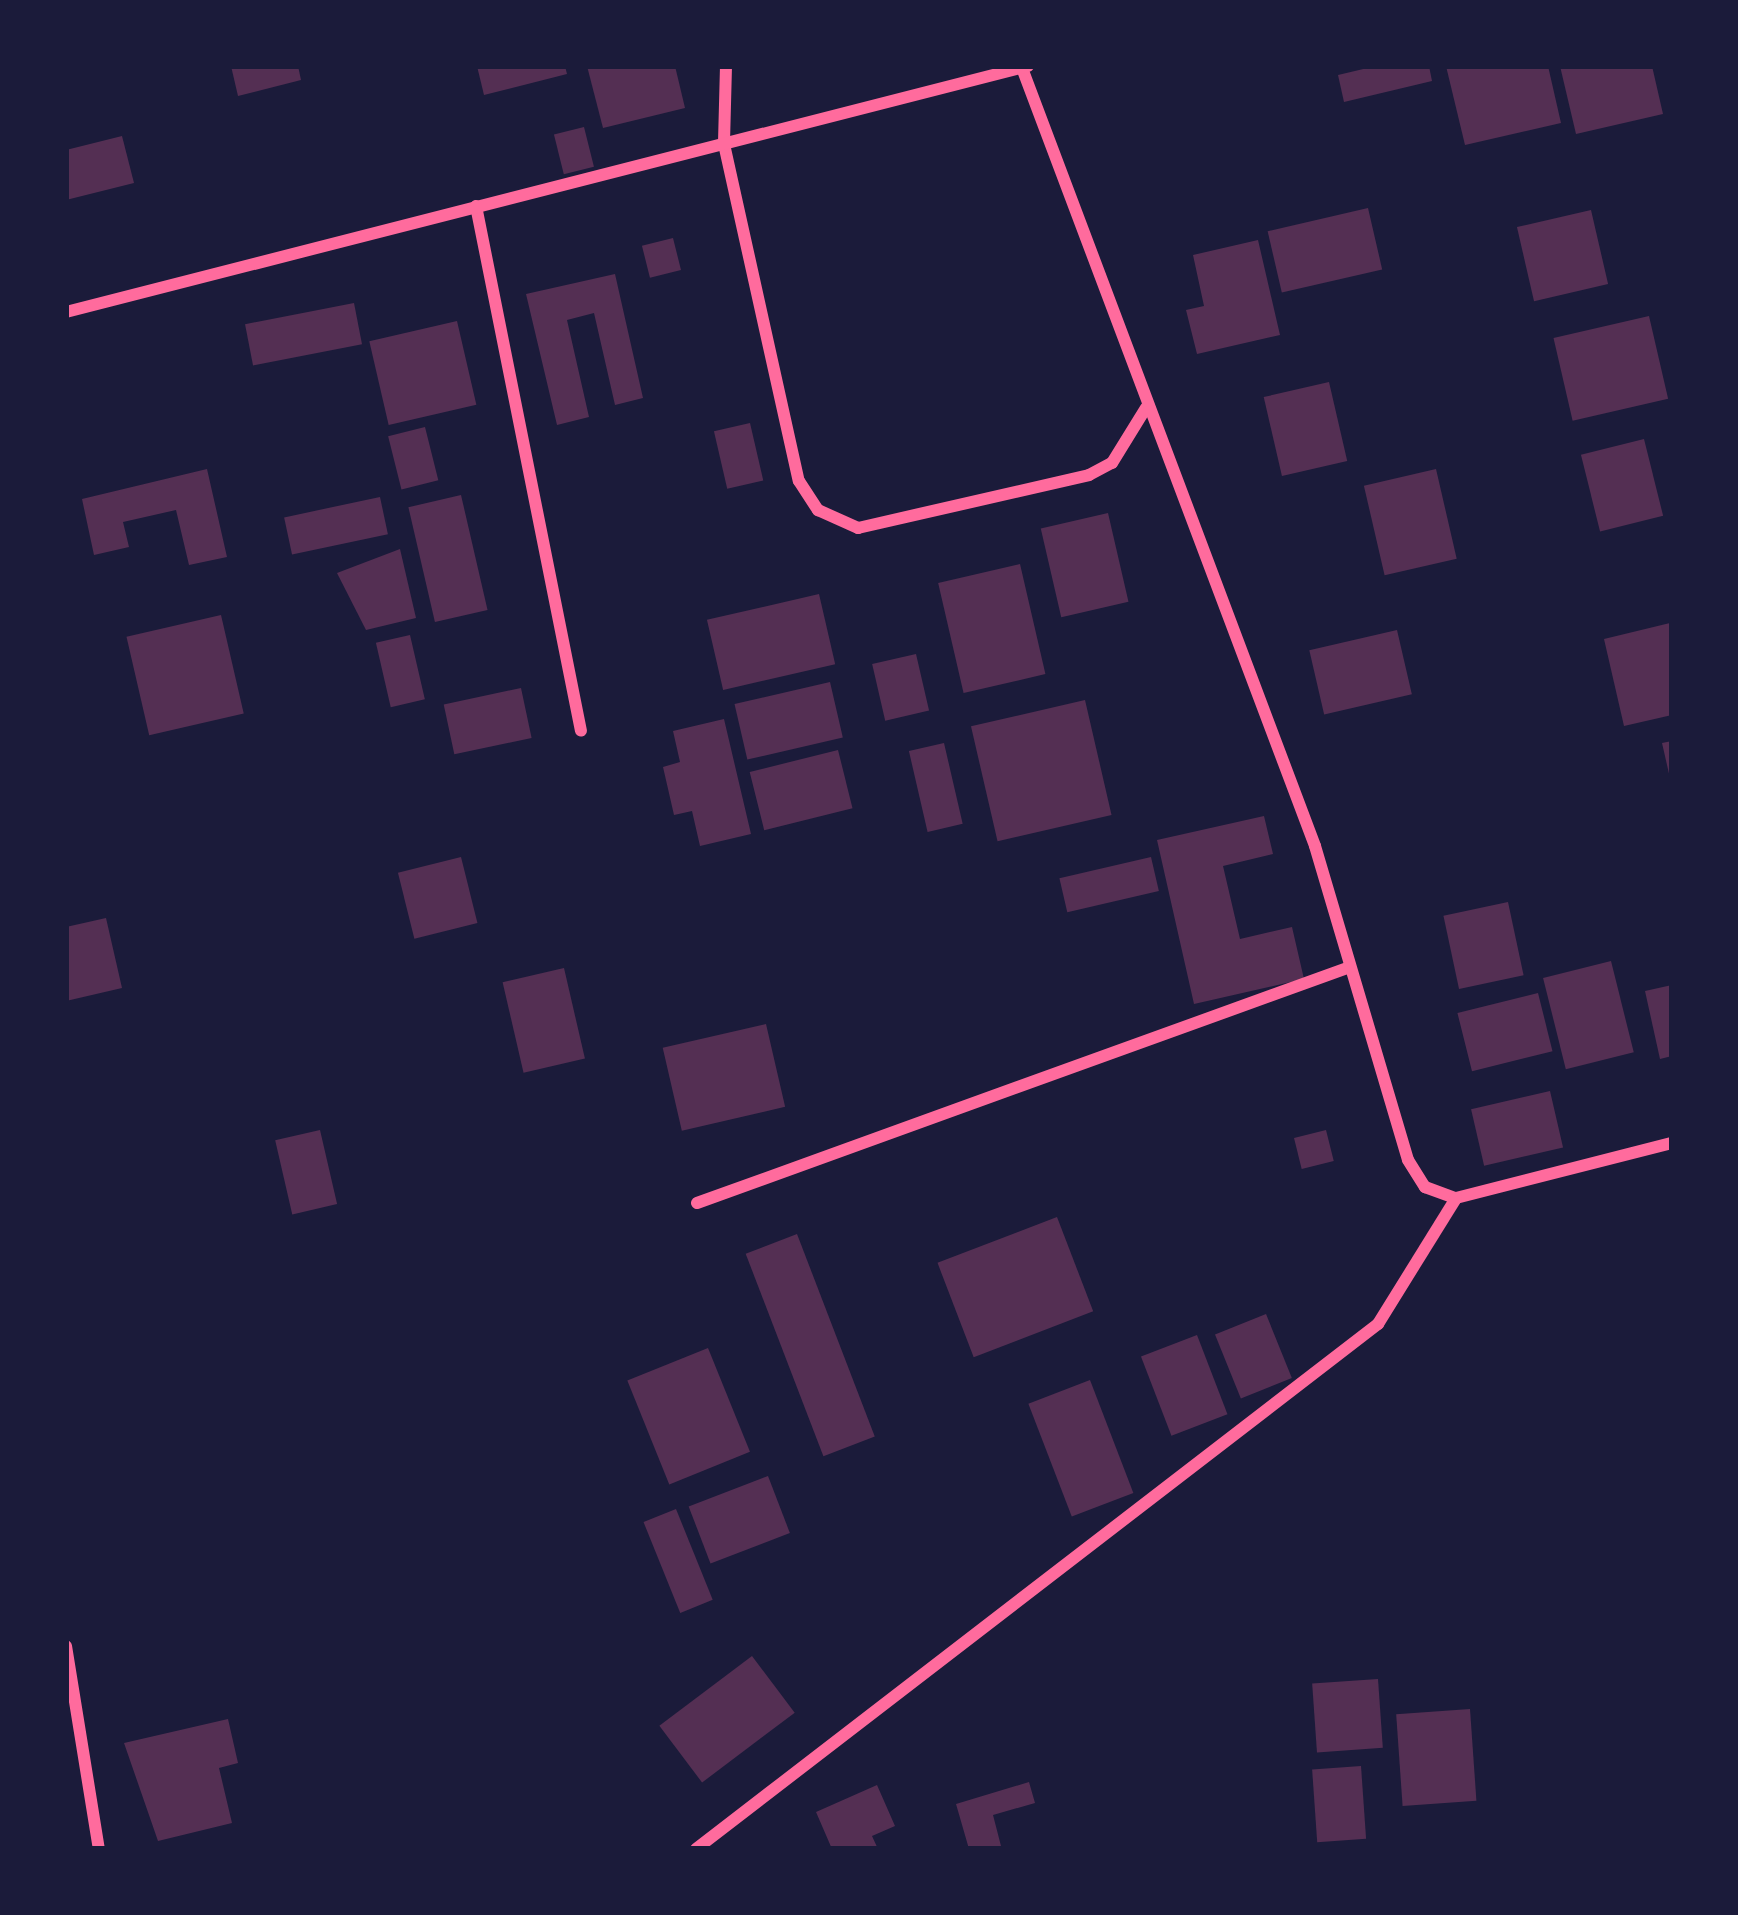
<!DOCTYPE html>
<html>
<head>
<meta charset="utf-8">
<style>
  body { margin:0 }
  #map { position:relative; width:1738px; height:1915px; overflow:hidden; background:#1b1b3a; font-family:Rubik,sans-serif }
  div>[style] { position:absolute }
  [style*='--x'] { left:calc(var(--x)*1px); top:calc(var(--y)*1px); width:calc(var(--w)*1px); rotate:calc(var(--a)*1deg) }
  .building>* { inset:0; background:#542f53; transform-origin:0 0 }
  .minor>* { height:12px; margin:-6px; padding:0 6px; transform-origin:6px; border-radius:6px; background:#ff6b9d }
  span { translate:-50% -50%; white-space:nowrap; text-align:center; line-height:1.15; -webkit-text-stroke:12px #1b1b3a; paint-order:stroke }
  .frame { position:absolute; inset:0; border:69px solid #1b1b3a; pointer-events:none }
</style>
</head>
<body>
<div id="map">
  <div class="building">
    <i style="clip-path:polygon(231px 66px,298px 66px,301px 80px,238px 96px)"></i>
    <i style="clip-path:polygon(477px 66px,565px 66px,567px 74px,484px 95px)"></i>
    <i style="clip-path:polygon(587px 66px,675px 66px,685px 108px,603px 128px)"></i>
    <i style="clip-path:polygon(1376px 66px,1429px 66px,1432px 81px,1344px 102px,1338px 75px)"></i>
    <i style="clip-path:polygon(1446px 66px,1548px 66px,1561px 123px,1465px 145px)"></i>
    <i style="clip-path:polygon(1560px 66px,1652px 66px,1663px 114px,1576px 134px)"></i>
    <i style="left:584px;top:127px;width:41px;height:31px;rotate:76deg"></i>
    <i style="clip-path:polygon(122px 136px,134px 183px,66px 200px,66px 150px)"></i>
    <i style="left:1368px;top:208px;width:63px;height:103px;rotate:77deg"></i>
    <i style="left:1591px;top:210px;width:76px;height:76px;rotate:77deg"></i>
    <i style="left:673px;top:238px;width:33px;height:32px;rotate:76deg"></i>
    <i style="clip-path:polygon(1258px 240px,1280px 335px,1197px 354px,1186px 310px,1204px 306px,1193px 255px)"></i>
    <i style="clip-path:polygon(615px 274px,643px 398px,615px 405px,594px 313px,567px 320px,589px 417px,557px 425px,526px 294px)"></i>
    <i style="left:354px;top:303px;width:42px;height:111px;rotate:79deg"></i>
    <i style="left:1649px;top:316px;width:85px;height:98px;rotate:77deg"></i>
    <i style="left:457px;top:321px;width:86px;height:90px;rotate:77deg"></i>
    <i style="left:1329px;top:382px;width:81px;height:67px;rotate:77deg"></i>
    <i style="left:750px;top:423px;width:59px;height:37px;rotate:77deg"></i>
    <i style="left:425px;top:427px;width:55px;height:38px;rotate:76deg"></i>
    <i style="left:1644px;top:439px;width:79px;height:65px;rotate:76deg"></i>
    <i style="clip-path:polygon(207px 469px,227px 557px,189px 565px,176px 510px,123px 522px,129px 547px,94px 555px,82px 499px)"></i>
    <i style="left:1436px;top:469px;width:92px;height:74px;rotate:77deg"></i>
    <i style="left:461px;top:495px;width:118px;height:54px;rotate:77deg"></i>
    <i style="left:380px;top:497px;width:38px;height:98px;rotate:78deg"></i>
    <i style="left:1108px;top:513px;width:91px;height:69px;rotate:77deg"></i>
    <i style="clip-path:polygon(400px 549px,416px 618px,366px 630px,337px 573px)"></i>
    <i style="left:1020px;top:564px;width:113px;height:84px;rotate:77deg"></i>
    <i style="left:819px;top:594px;width:72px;height:115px;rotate:77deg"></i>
    <i style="left:221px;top:615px;width:101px;height:97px;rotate:77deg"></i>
    <i style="clip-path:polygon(1670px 623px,1672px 715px,1624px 726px,1604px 639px)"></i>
    <i style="left:1397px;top:630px;width:66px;height:90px;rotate:77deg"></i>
    <i style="left:410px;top:635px;width:66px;height:35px;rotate:77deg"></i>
    <i style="left:916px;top:654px;width:58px;height:45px;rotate:77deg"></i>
    <i style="left:830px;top:682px;width:57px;height:98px;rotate:77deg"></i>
    <i style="left:521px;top:688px;width:51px;height:79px;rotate:78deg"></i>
    <i style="left:1085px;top:700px;width:118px;height:117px;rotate:77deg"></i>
    <i style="clip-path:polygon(724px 719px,751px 834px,700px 846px,692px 811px,674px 815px,663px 767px,680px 762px,673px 731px)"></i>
    <i style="clip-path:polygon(1672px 741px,1672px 778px,1670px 778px,1662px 743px)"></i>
    <i style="left:944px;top:743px;width:83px;height:36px;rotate:77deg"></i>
    <i style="left:838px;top:750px;width:60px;height:91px;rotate:76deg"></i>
    <i style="clip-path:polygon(1264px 816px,1273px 854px,1223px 866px,1240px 939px,1292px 927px,1304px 979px,1194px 1004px,1157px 840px)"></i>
    <i style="left:461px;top:857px;width:68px;height:65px;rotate:76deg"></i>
    <i style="left:1151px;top:857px;width:35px;height:94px;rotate:77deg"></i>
    <i style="left:1508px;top:902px;width:75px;height:66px;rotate:78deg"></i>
    <i style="clip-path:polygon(106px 918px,122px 988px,66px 1001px,66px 927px)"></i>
    <i style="left:1611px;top:961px;width:94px;height:70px;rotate:76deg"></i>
    <i style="left:564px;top:968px;width:93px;height:63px;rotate:77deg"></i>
    <i style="clip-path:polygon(1672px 985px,1672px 1056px,1660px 1059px,1645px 991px)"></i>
    <i style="left:1538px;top:993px;width:60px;height:83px;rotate:76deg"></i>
    <i style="left:766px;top:1024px;width:85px;height:106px;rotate:77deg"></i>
    <i style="left:1550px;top:1091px;width:58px;height:81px;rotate:77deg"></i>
    <i style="left:320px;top:1130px;width:76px;height:46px;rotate:77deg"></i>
    <i style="left:1326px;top:1130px;width:32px;height:33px;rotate:76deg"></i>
    <i style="left:1057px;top:1217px;width:101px;height:128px;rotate:69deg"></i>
    <i style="left:797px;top:1234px;width:217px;height:55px;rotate:69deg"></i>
    <i style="left:1266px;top:1314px;width:69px;height:55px;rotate:68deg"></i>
    <i style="left:1197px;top:1335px;width:85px;height:60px;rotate:69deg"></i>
    <i style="left:708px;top:1348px;width:112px;height:87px;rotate:68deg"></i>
    <i style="left:1090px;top:1380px;width:121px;height:66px;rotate:69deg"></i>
    <i style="left:768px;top:1476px;width:61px;height:85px;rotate:69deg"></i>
    <i style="left:676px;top:1509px;width:98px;height:35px;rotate:68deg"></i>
    <i style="left:752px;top:1656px;width:71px;height:116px;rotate:53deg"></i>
    <i style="left:1378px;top:1679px;width:69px;height:66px;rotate:86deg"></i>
    <i style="left:1470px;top:1709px;width:92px;height:74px;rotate:86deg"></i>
    <i style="clip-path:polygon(228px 1719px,238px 1763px,219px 1768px,232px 1823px,158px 1841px,124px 1743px)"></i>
    <i style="left:1361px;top:1766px;width:73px;height:49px;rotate:86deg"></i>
    <i style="clip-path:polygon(1029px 1782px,1035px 1803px,993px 1815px,1001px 1846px,969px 1849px,956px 1804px)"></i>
    <i style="clip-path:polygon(877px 1785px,895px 1826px,872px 1836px,878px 1849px,832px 1849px,816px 1812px)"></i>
  </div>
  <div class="minor">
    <i style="--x:726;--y:66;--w:78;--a:91.5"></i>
    <i style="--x:724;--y:144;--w:345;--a:77.5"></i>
    <i style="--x:799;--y:481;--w:35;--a:57"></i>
    <i style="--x:818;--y:510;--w:44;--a:24.2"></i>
    <i style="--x:858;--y:528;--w:237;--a:-12.9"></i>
    <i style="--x:1089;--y:475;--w:26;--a:-28"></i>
    <i style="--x:1112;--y:463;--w:65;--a:-58.3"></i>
    <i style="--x:1022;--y:68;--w:831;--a:69.36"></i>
    <i style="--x:1315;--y:846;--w:327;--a:73.5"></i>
    <i style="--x:1408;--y:1160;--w:32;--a:58"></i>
    <i style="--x:1425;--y:1187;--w:33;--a:20"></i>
    <i style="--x:1456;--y:1198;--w:223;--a:-14.3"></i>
    <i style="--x:476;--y:206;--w:535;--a:78.69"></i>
    <i style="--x:66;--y:312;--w:993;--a:-14.34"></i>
    <i style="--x:697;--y:1203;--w:694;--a:-19.87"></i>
    <i style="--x:66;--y:1646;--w:206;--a:80.8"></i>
    <i style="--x:696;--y:1849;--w:861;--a:-37.59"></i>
    <i style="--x:1378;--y:1324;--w:148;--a:-58.2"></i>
  </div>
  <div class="frame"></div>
</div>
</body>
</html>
